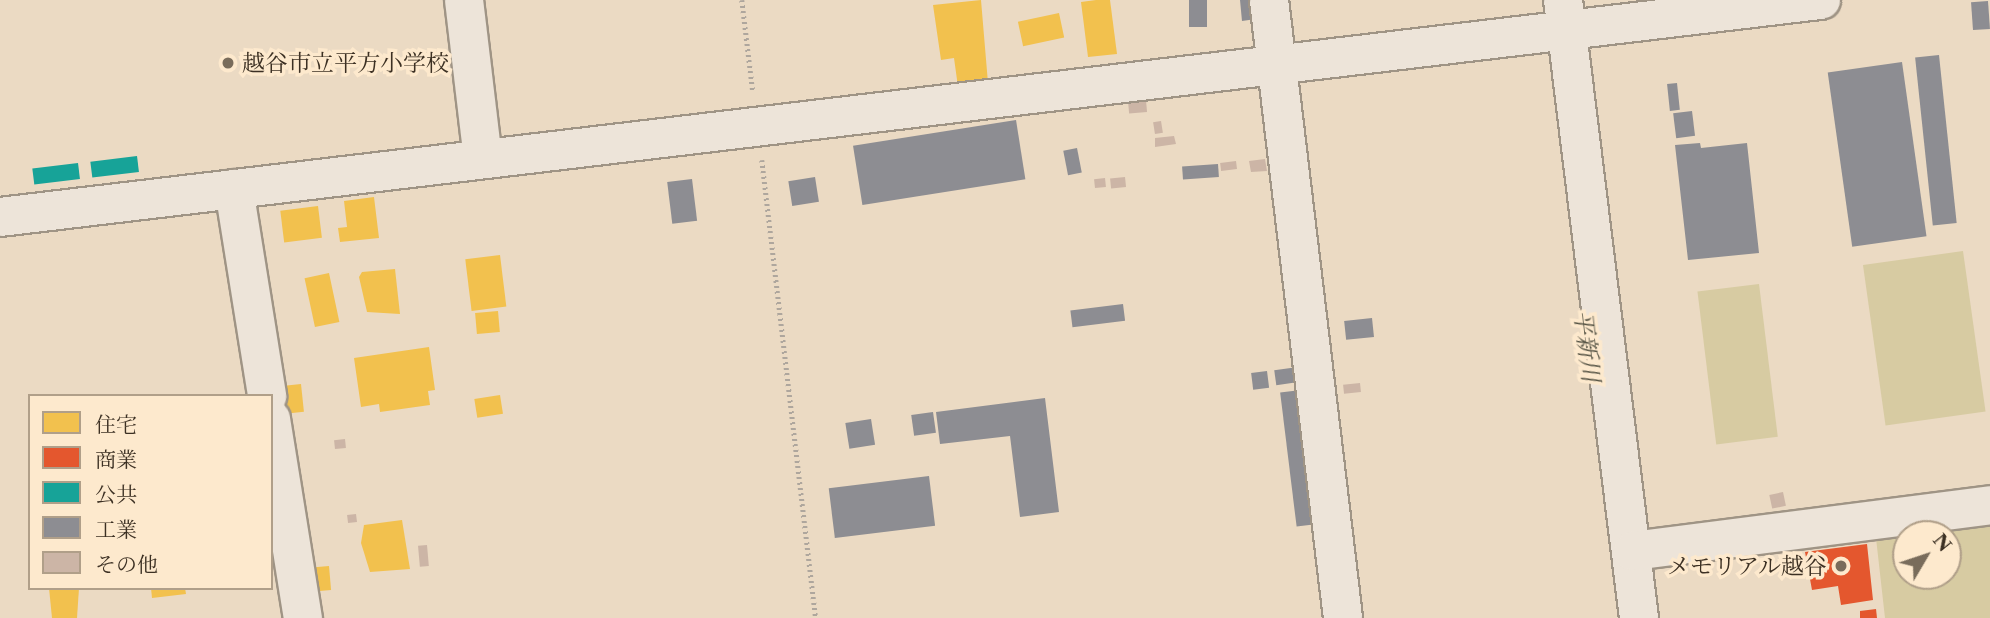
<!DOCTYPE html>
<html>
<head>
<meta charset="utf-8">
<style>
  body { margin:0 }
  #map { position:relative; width:1990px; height:618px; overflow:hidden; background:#ebdac3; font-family:"Libre Caslon Text","Noto Serif JP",serif }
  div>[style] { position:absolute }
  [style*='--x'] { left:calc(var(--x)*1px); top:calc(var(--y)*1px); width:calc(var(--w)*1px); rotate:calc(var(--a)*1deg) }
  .green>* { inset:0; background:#d7cba2; transform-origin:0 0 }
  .homes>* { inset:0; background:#f2c14e; transform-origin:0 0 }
  .shops>* { inset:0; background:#e4572e }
  .public>* { inset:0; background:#17a398; transform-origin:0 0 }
  .industry>* { inset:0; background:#8d8d92; transform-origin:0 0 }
  .building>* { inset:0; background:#ccb5a6; transform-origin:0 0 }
  .path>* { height:4.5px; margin-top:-2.25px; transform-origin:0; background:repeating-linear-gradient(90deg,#aea69d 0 2px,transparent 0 5.5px) }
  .roads { filter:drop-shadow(2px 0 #9f9485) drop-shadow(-2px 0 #9f9485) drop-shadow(0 2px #9f9485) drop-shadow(0 -2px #9f9485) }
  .minor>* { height:38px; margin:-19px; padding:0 19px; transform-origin:19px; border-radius:19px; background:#ede4d9 }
  .dots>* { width:19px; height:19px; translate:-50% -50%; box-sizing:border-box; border:4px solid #fde9cd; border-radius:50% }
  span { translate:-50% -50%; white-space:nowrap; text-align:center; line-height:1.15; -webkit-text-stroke:7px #fde9cd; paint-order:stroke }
  .poi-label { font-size:23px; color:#3c3023 }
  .left { translate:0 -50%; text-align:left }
  .right { translate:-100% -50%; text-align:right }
  .water-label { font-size:24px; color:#555344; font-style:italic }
  .legend { position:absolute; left:28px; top:394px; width:245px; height:196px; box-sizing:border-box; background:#fde9cd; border:2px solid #b09f89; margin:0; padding:9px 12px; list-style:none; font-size:21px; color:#3c3023 }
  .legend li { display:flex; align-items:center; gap:14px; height:35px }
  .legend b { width:35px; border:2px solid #b09f89 }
  .north { position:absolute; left:1892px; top:520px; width:70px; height:70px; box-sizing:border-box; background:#fde9cd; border:2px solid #b09f89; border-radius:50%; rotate:51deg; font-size:19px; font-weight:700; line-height:28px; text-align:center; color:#3c3023 }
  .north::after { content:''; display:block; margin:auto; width:24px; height:32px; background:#796c5b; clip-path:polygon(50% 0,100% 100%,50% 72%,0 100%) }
</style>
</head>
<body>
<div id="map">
  <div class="green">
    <i style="left:1963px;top:251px;width:162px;height:101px;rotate:82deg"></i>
    <i style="left:1759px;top:284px;width:154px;height:62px;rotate:83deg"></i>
    <i style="clip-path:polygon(1990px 525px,1990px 618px,1885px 618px,1876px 538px,1906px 535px,1906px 576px,1948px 576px,1948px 534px,1913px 534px)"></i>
  </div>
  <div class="homes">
    <i style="clip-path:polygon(981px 0,988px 83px,958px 87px,954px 58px,941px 60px,933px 5px)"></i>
    <i style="clip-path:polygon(1096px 0,1110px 0,1117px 54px,1088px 57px,1081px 2px)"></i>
    <i style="left:1059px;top:13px;width:25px;height:42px;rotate:78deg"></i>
    <i style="clip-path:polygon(374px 197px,379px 238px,340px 242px,338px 228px,347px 227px,344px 201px)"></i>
    <i style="left:318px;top:206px;width:32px;height:38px;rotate:83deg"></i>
    <i style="left:500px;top:255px;width:52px;height:35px;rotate:83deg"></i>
    <i style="clip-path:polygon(395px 269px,400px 314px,367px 312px,359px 277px,362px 272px)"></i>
    <i style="left:329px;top:273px;width:50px;height:25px;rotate:78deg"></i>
    <i style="left:498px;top:311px;width:21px;height:23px;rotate:85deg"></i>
    <i style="clip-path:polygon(429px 347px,435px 390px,428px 391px,430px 405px,380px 412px,379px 404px,361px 407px,354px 358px)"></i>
    <i style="left:301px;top:384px;width:28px;height:19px;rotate:84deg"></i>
    <i style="left:500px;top:395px;width:19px;height:26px;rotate:81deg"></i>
    <i style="clip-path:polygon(402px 520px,410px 569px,370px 572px,361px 543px,364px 525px)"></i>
    <i style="left:329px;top:566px;width:24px;height:23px;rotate:85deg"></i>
    <i style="clip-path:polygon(49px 588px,79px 588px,77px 618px,52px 618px)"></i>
    <i style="clip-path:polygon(151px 588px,185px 588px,186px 594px,152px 598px)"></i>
  </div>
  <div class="shops">
    <i style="clip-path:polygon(1867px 544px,1873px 600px,1841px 605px,1838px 586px,1812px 590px,1805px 552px)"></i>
    <i style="clip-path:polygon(1876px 609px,1877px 618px,1860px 618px,1860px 611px)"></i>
  </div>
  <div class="public">
    <i style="left:137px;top:156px;width:16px;height:47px;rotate:83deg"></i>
    <i style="left:78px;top:163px;width:16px;height:46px;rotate:83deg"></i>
  </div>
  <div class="industry">
    <i style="left:1189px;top:0;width:18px;height:27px"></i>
    <i style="clip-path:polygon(1240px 0,1253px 0,1256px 19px,1242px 21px)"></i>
    <i style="left:1988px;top:1px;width:28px;height:17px;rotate:86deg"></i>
    <i style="left:1939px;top:55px;width:169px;height:24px;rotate:84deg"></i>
    <i style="left:1902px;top:62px;width:176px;height:75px;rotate:82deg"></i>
    <i style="left:1677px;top:83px;width:27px;height:10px;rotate:84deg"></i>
    <i style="left:1692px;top:111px;width:25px;height:19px;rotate:83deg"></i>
    <i style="left:1016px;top:120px;width:60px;height:165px;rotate:81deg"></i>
    <i style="clip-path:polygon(1700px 143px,1701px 148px,1747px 143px,1759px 253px,1688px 260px,1675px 145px)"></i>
    <i style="left:1077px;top:148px;width:25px;height:14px;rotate:79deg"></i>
    <i style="left:1218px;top:164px;width:13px;height:36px;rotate:86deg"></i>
    <i style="left:815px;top:177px;width:25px;height:27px;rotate:81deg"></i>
    <i style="left:692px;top:179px;width:42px;height:25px;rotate:83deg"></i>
    <i style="left:1123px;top:304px;width:17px;height:53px;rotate:83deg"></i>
    <i style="left:1372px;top:318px;width:19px;height:28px;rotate:84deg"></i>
    <i style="left:1298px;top:367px;width:15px;height:24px;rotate:82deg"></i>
    <i style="left:1267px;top:371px;width:17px;height:16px;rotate:83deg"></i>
    <i style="left:1301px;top:390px;width:135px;height:21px;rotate:83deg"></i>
    <i style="clip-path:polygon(1045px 398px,1059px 512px,1020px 517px,1010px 436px,940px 444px,936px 412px)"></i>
    <i style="left:933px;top:412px;width:21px;height:22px;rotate:82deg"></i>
    <i style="left:871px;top:419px;width:26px;height:26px;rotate:81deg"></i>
    <i style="left:929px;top:476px;width:50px;height:101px;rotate:83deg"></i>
  </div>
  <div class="building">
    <i style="left:1146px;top:100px;width:12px;height:18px;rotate:85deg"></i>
    <i style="left:1161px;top:121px;width:12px;height:8px;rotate:81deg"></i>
    <i style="clip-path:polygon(1174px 136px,1176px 144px,1155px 147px,1155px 138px)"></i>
    <i style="clip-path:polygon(1265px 159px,1267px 171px,1251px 172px,1249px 161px)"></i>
    <i style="left:1236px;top:161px;width:8px;height:16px;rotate:83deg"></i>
    <i style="left:1125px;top:177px;width:10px;height:15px;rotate:84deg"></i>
    <i style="left:1105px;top:178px;width:9px;height:11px;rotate:84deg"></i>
    <i style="left:1360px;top:383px;width:9px;height:17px;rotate:84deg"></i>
    <i style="left:345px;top:439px;width:9px;height:11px;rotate:84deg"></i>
    <i style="left:1783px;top:492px;width:14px;height:14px;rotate:78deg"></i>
    <i style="left:356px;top:514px;width:8px;height:9px;rotate:83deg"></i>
    <i style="left:427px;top:545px;width:21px;height:9px;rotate:85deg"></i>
  </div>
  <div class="path">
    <i style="--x:742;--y:0;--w:93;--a:83.2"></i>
    <i style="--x:762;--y:160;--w:461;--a:83.3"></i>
  </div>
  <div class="roads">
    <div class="minor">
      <i style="--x:464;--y:0;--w:160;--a:83.2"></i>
      <i style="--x:1269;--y:0;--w:622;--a:83.17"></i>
      <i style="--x:1563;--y:0;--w:623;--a:82.99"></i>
      <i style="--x:234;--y:189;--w:210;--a:80.9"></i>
      <i style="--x:0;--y:217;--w:1834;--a:-6.8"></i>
      <i style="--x:271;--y:419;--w:202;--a:80.9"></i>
      <i style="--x:1633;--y:551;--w:360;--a:-7.3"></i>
    </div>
  </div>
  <div class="dots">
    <i style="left:228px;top:63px;background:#796c5b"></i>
    <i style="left:1841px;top:566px;background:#796c5b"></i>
  </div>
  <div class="poi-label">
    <span class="left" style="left:242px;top:63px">越谷市立平方小学校</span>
    <span class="right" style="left:1827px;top:566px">メモリアル越谷</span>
  </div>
  <div class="water-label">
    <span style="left:1587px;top:346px;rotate:83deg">平新川</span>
  </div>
  <ul class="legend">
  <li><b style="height:19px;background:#f2c14e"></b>住宅</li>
  <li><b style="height:19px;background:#e4572e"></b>商業</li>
  <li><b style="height:19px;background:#17a398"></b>公共</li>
  <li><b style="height:19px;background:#8d8d92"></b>工業</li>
  <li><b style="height:19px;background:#ccb5a6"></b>その他</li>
  </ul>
  <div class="north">N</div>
</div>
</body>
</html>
